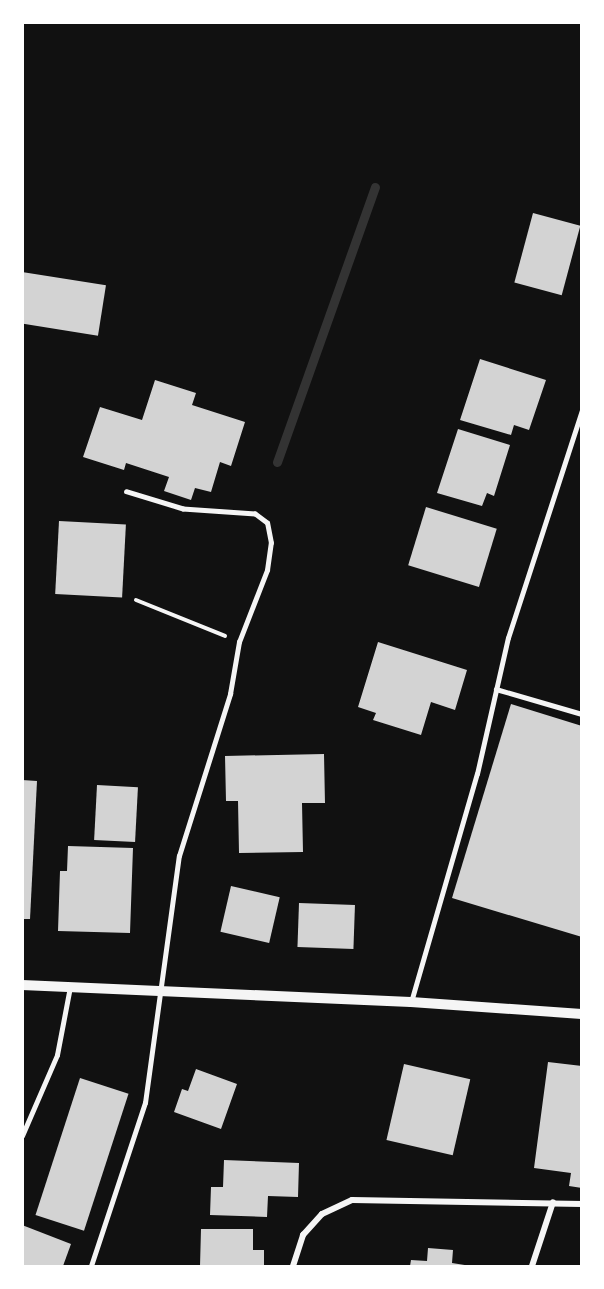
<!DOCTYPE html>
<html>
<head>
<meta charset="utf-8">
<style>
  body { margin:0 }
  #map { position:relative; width:604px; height:1289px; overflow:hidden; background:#111; font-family:Quicksand,sans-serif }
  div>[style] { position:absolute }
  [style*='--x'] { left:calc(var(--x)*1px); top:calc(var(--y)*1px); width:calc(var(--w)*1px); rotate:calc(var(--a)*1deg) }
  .stream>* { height:9px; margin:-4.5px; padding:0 4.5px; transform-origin:4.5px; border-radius:4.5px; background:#333 }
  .building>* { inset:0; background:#d3d3d3; transform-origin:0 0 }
  .path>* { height:4px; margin:-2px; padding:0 2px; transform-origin:2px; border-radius:2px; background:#f5f5f5 }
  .service>* { height:4.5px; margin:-2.25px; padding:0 2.25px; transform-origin:2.25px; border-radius:2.25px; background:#f5f5f5 }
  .minor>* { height:6px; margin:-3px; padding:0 3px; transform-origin:3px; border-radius:3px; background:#f5f5f5 }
  .tertiary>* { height:10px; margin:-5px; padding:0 5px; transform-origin:5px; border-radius:5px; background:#f5f5f5 }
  span { translate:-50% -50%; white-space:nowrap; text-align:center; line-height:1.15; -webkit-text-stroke:4.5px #fff; paint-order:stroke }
  .frame { position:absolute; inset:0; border:24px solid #fff; pointer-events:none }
</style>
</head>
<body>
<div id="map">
  <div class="stream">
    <i style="--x:277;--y:462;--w:292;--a:-70.4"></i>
  </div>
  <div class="building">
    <i style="left:533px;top:213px;width:49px;height:72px;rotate:15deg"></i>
    <i style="left:22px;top:272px;width:85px;height:51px;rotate:9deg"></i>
    <i style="clip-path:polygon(480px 359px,546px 380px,529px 430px,514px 425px,511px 435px,460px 420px)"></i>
    <i style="clip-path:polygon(155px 380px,196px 393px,192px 405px,245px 422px,231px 466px,220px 462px,211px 492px,195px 488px,191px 500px,164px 491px,169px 477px,126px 463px,124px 470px,83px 457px,100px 407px,142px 420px)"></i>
    <i style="clip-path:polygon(458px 429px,510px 445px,494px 496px,487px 493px,482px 506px,437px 493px)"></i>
    <i style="left:426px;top:507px;width:74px;height:61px;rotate:17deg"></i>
    <i style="left:59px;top:521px;width:67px;height:73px;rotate:3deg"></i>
    <i style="clip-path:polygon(378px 642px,467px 670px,455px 710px,431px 702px,421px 735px,373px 720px,376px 713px,358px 707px)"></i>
    <i style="clip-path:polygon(511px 704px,582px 726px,582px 937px,452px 898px)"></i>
    <i style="clip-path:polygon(324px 754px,325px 803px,302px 803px,303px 852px,239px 853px,238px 801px,226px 801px,225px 756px)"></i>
    <i style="clip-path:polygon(22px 780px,37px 781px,30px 919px,22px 919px)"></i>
    <i style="left:97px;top:785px;width:41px;height:55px;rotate:3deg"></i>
    <i style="clip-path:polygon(68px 846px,133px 848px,130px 933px,58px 931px,60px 871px,67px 871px)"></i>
    <i style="left:231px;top:886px;width:50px;height:47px;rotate:13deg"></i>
    <i style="left:299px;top:903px;width:56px;height:44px;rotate:2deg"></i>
    <i style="clip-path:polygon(548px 1062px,582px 1066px,582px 1188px,569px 1186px,571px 1173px,534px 1168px)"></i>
    <i style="left:404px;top:1064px;width:68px;height:78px;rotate:13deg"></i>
    <i style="clip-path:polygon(196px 1069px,237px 1084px,221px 1129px,174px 1112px,182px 1089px,188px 1091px)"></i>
    <i style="left:80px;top:1078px;width:51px;height:144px;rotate:18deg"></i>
    <i style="clip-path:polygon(224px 1160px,299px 1163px,298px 1197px,268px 1196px,267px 1217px,210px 1215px,211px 1187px,223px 1187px)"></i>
    <i style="clip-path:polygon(22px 1225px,71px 1244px,63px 1266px,22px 1266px)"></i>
    <i style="clip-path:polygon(201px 1229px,253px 1229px,253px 1250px,264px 1250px,264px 1266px,200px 1266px)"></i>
    <i style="clip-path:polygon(428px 1248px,453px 1250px,452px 1263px,471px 1266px,410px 1266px,411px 1260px,427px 1261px)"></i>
  </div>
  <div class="path">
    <i style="--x:136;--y:600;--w:96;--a:22"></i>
  </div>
  <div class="service">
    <i style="--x:496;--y:689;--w:90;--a:16.2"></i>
    <i style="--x:411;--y:1002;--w:237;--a:-73.9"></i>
    <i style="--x:477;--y:774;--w:139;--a:-77.2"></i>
    <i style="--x:508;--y:638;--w:240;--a:-72"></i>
    <i style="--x:22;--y:1136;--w:88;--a:-66.6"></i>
    <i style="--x:57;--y:1055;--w:69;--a:-79.2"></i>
    <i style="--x:91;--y:1266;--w:172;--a:-71.7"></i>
    <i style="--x:145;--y:1103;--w:249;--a:-82.2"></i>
    <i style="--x:179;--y:856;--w:170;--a:-72.5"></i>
    <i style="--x:230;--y:694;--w:53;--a:-80.2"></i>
    <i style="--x:239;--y:642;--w:77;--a:-68.7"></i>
    <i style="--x:267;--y:570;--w:27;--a:-82"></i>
    <i style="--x:271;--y:543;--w:20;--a:-101"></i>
    <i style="--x:267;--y:523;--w:15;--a:-143"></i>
    <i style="--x:255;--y:514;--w:72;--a:-176"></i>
    <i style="--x:183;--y:509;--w:59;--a:-163.1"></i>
  </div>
  <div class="minor">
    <i style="--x:293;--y:1266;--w:33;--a:-72"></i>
    <i style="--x:303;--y:1235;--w:28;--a:-48"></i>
    <i style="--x:322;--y:1214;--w:33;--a:-25"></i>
    <i style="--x:352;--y:1200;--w:230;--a:1"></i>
    <i style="--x:532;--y:1266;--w:67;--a:-71.8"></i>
  </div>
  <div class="tertiary">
    <i style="--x:22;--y:985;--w:389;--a:2.5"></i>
    <i style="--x:411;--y:1002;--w:171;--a:4"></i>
  </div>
  <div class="frame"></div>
</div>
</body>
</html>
